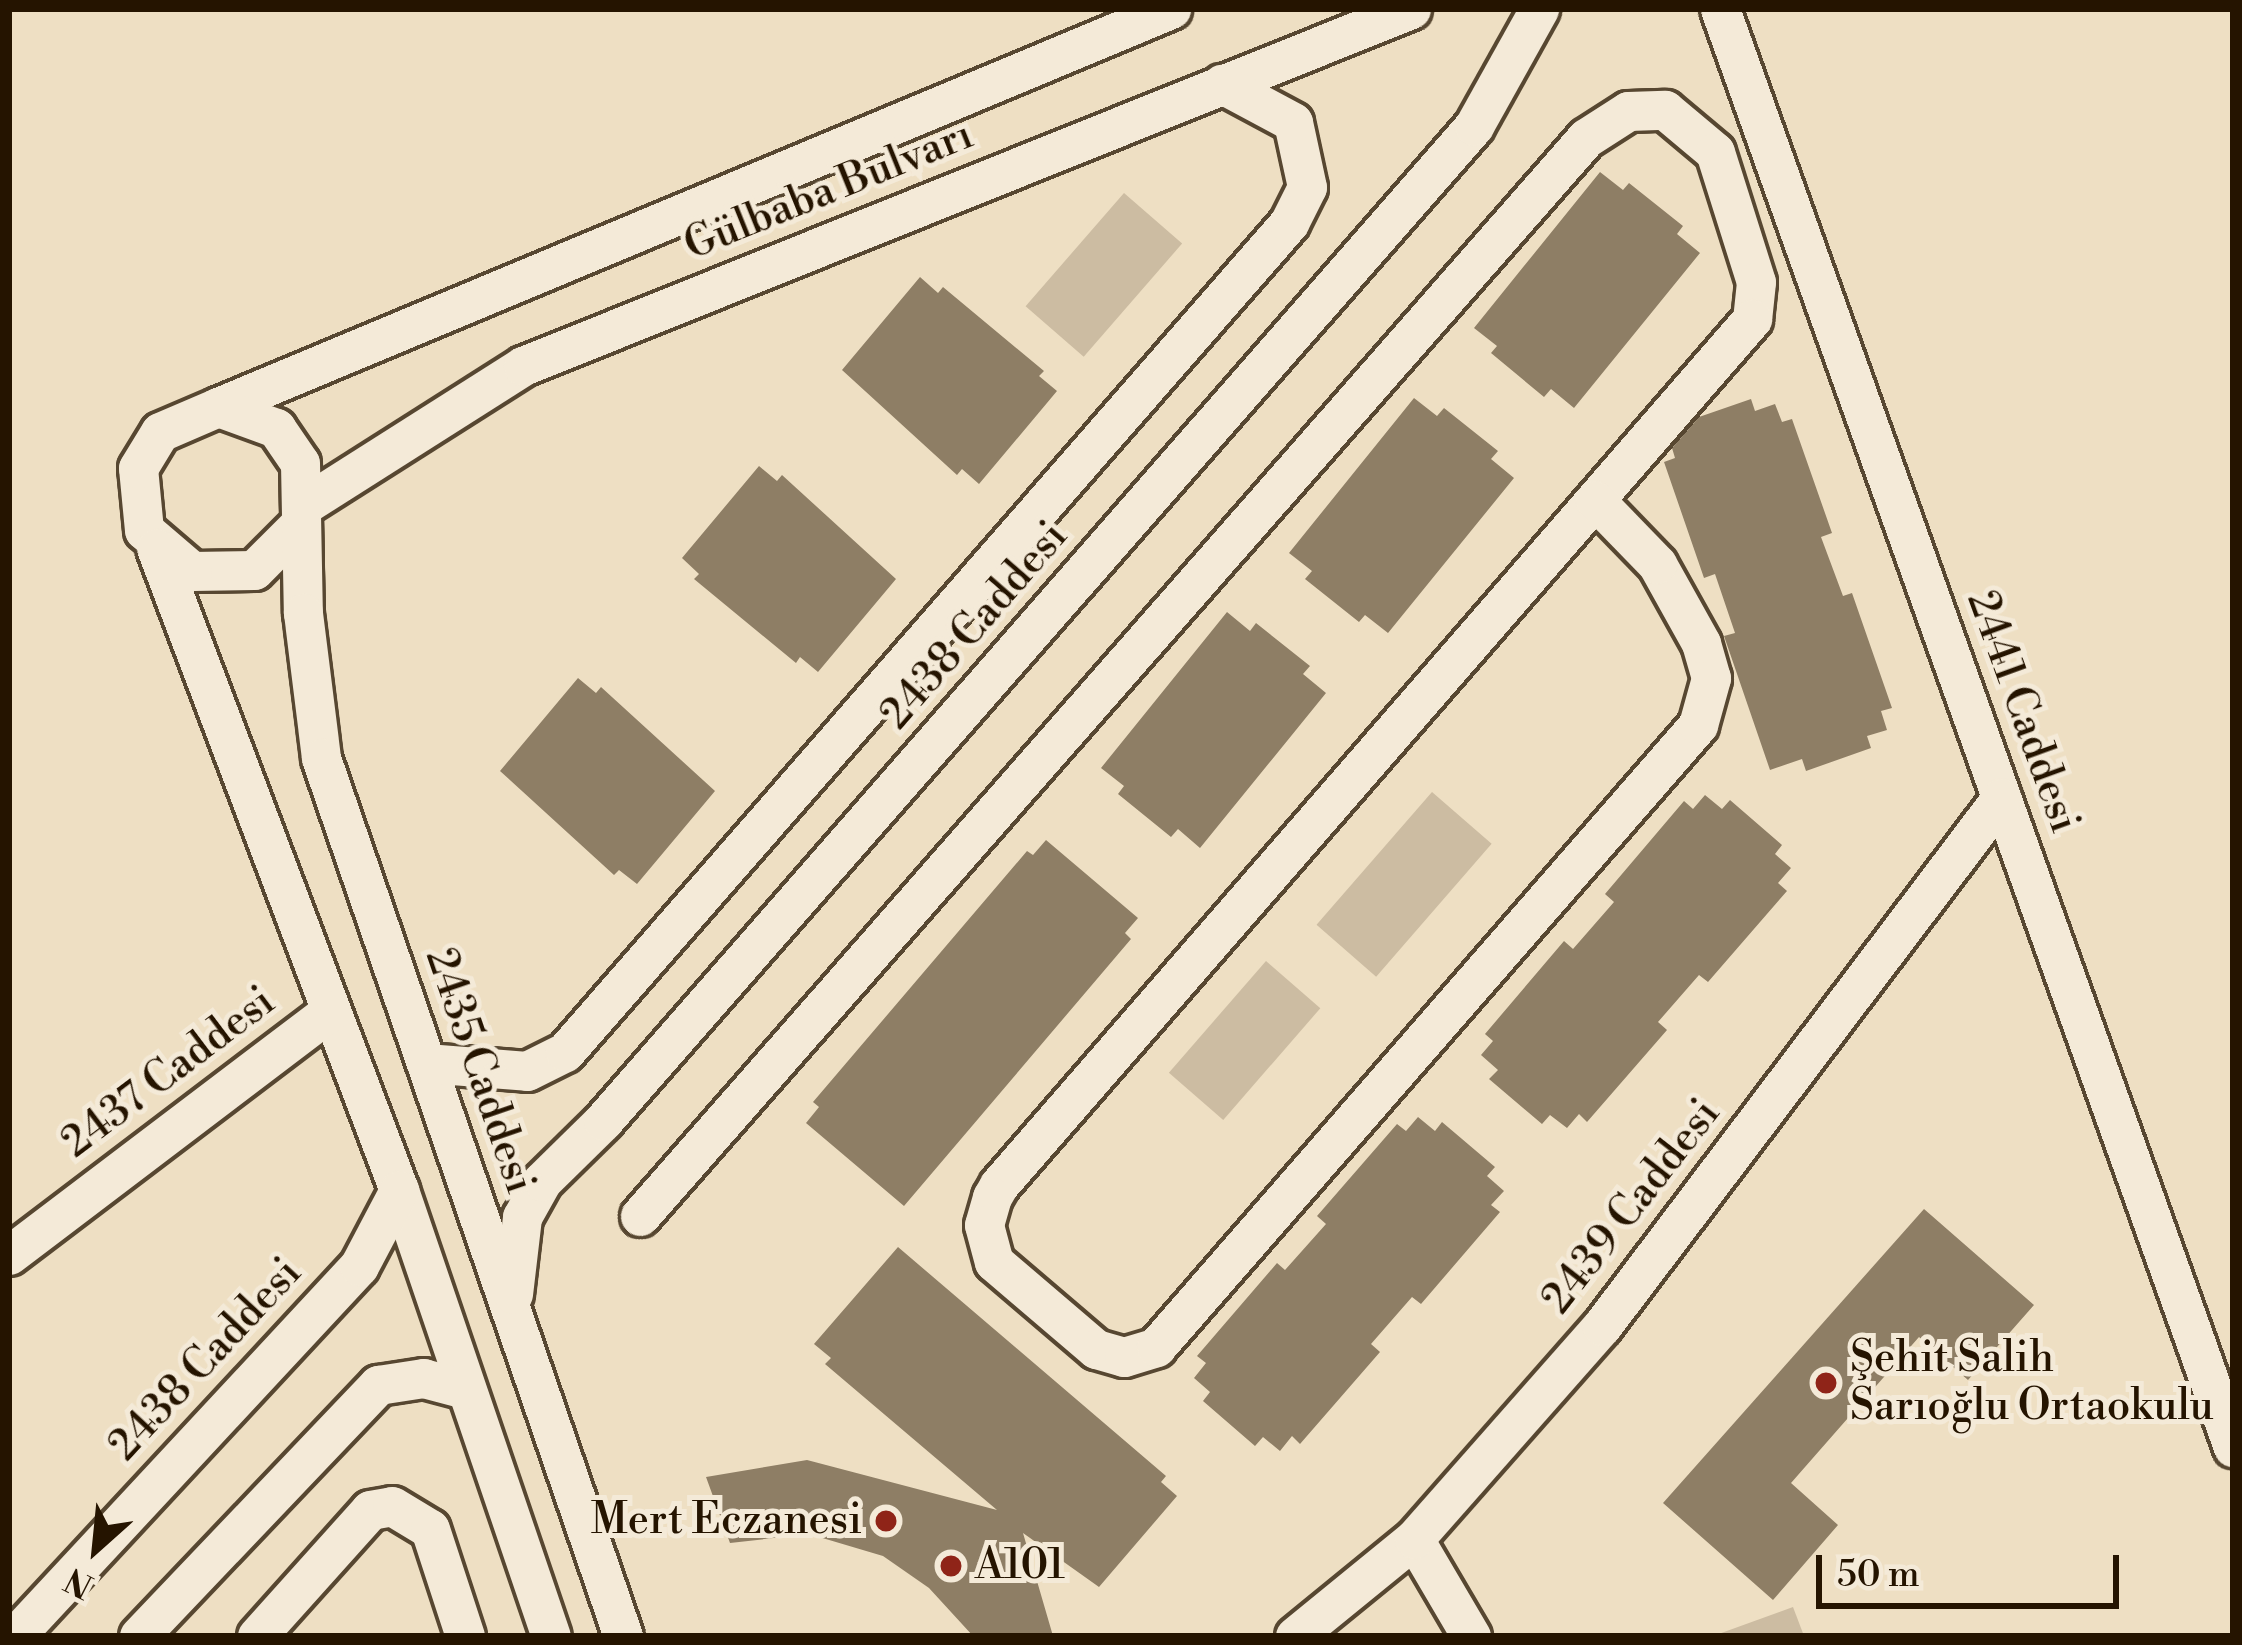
<!DOCTYPE html>
<html>
<head>
<meta charset="utf-8">
<style>
  body { margin:0 }
  #map { position:relative; width:2242px; height:1645px; overflow:hidden; background:#eedfc3; font-family:"Libre Bodoni",serif }
  div>[style] { position:absolute }
  [style*='--x'] { left:calc(var(--x)*1px); top:calc(var(--y)*1px); width:calc(var(--w)*1px); rotate:calc(var(--a)*1deg) }
  .green>* { inset:0; background:#ccbca2; transform-origin:0 0 }
  .building>* { inset:0; background:#8e7e65 }
  .roads { filter:drop-shadow(3px 0 #574731) drop-shadow(-3px 0 #574731) drop-shadow(0 3px #574731) drop-shadow(0 -3px #574731) }
  .minor>* { height:39px; margin:-19.5px; padding:0 19.5px; transform-origin:19.5px; border-radius:19.5px; background:#f4ead8 }
  .dots>* { width:33px; height:33px; translate:-50% -50%; box-sizing:border-box; border:6px solid #f4ead8; border-radius:50% }
  span { translate:-50% -50%; white-space:nowrap; text-align:center; line-height:1.15; -webkit-text-stroke:10px #f4ead8; paint-order:stroke }
  .street-label { font-size:42px; color:#251400 }
  .poi-label { font-size:42px; color:#251400 }
  .left { translate:0 -50%; text-align:left }
  .right { translate:-100% -50%; text-align:right }
  .frame { position:absolute; inset:0; border:12px solid #251400; pointer-events:none }
  .north { position:absolute; left:36px; top:1489px; width:120px; height:120px; -webkit-text-stroke:9px #f4ead8; paint-order:stroke; rotate:207deg; font-size:33px; font-weight:700; line-height:48px; text-align:center; color:#251400 }
  .north::after { content:''; display:block; margin:auto; width:42px; height:54px; background:#251400; clip-path:polygon(50% 0,100% 100%,50% 72%,0 100%) }
  .scale { position:absolute; left:1816px; top:1555px; width:303px; height:54px; box-sizing:border-box; border:6px solid #251400; border-top:0; padding-left:15px; font-size:36px; line-height:42px; white-space:nowrap; color:#251400; -webkit-text-stroke:9px #f4ead8; paint-order:stroke }
</style>
</head>
<body>
<div id="map">
  <div class="green">
    <i style="left:1124px;top:193px;width:77px;height:150px;rotate:41deg"></i>
    <i style="left:1432px;top:792px;width:79px;height:176px;rotate:41deg"></i>
    <i style="left:1266px;top:961px;width:72px;height:148px;rotate:41deg"></i>
    <i style="clip-path:polygon(1793px 1607px,1804px 1636px,1713px 1636px)"></i>
  </div>
  <div class="building">
    <i style="clip-path:polygon(1600px 172px,1623px 190px,1629px 183px,1683px 226px,1677px 234px,1700px 253px,1574px 408px,1551px 389px,1544px 397px,1491px 353px,1497px 346px,1474px 328px)"></i>
    <i style="clip-path:polygon(920px 277px,938px 293px,943px 287px,1044px 371px,1039px 376px,1057px 391px,979px 484px,962px 469px,957px 475px,842px 370px)"></i>
    <i style="clip-path:polygon(1414px 398px,1437px 416px,1444px 408px,1498px 451px,1491px 459px,1514px 478px,1388px 633px,1365px 615px,1359px 622px,1305px 579px,1312px 571px,1289px 553px)"></i>
    <i style="clip-path:polygon(1751px 399px,1755px 411px,1775px 404px,1782px 422px,1792px 419px,1832px 533px,1821px 537px,1843px 596px,1852px 593px,1892px 708px,1881px 711px,1887px 730px,1867px 736px,1871px 748px,1806px 771px,1802px 759px,1770px 770px,1724px 636px,1735px 633px,1715px 574px,1704px 578px,1664px 462px,1675px 458px,1672px 448px,1699px 417px)"></i>
    <i style="clip-path:polygon(759px 466px,777px 481px,782px 475px,896px 579px,818px 672px,800px 657px,796px 663px,694px 579px,699px 574px,682px 558px)"></i>
    <i style="clip-path:polygon(1227px 612px,1250px 631px,1256px 623px,1310px 666px,1303px 674px,1326px 693px,1200px 848px,1178px 829px,1171px 837px,1118px 794px,1124px 786px,1101px 768px)"></i>
    <i style="clip-path:polygon(578px 678px,596px 693px,601px 687px,715px 791px,637px 884px,619px 870px,614px 875px,500px 771px)"></i>
    <i style="clip-path:polygon(1705px 795px,1722px 809px,1730px 800px,1782px 845px,1775px 854px,1791px 868px,1778px 883px,1787px 891px,1708px 982px,1699px 975px,1658px 1022px,1667px 1030px,1587px 1122px,1579px 1114px,1567px 1128px,1550px 1115px,1542px 1124px,1489px 1079px,1498px 1070px,1481px 1055px,1493px 1041px,1485px 1034px,1564px 941px,1573px 949px,1614px 902px,1605px 894px,1684px 801px,1693px 809px)"></i>
    <i style="clip-path:polygon(1046px 840px,1138px 918px,1125px 933px,1131px 939px,904px 1206px,806px 1123px,819px 1107px,813px 1102px,1027px 851px,1033px 855px)"></i>
    <i style="clip-path:polygon(1418px 1117px,1435px 1131px,1442px 1122px,1495px 1167px,1487px 1176px,1504px 1191px,1491px 1205px,1500px 1212px,1421px 1304px,1412px 1297px,1371px 1344px,1380px 1352px,1300px 1444px,1292px 1436px,1280px 1451px,1263px 1437px,1255px 1446px,1203px 1401px,1210px 1392px,1194px 1378px,1206px 1363px,1197px 1356px,1277px 1263px,1285px 1270px,1326px 1224px,1317px 1216px,1397px 1124px,1406px 1131px)"></i>
    <i style="clip-path:polygon(1924px 1209px,2034px 1305px,1968px 1380px,1919px 1337px,1791px 1483px,1838px 1525px,1773px 1600px,1663px 1503px)"></i>
    <i style="clip-path:polygon(898px 1247px,1166px 1476px,1161px 1482px,1177px 1496px,1099px 1587px,1023px 1533px,1053px 1636px,973px 1636px,929px 1588px,883px 1556px,809px 1534px,730px 1543px,706px 1477px,807px 1460px,997px 1510px,825px 1364px,831px 1358px,814px 1344px)"></i>
  </div>
  <div class="roads">
    <div class="minor">
      <i style="--x:1720;--y:9;--w:1527;--a:70.37"></i>
      <i style="--x:218;--y:407;--w:1033;--a:-22.67"></i>
      <i style="--x:304;--y:505;--w:259;--a:-32.4"></i>
      <i style="--x:523;--y:366;--w:957;--a:-21.9"></i>
      <i style="--x:298;--y:526;--w:62;--a:135"></i>
      <i style="--x:254;--y:570;--w:62;--a:179.1"></i>
      <i style="--x:192;--y:571;--w:63;--a:-139.5"></i>
      <i style="--x:144;--y:530;--w:62;--a:-95.5"></i>
      <i style="--x:138;--y:468;--w:42;--a:-58.6"></i>
      <i style="--x:160;--y:432;--w:63;--a:-23.3"></i>
      <i style="--x:218;--y:407;--w:62;--a:19.9"></i>
      <i style="--x:276;--y:428;--w:42;--a:55.6"></i>
      <i style="--x:300;--y:463;--w:150;--a:88.9"></i>
      <i style="--x:303;--y:613;--w:146;--a:82.9"></i>
      <i style="--x:321;--y:758;--w:928;--a:71.02"></i>
      <i style="--x:156;--y:548;--w:686;--a:69.27"></i>
      <i style="--x:399;--y:1190;--w:471;--a:71.2"></i>
      <i style="--x:426;--y:1063;--w:101;--a:4.5"></i>
      <i style="--x:527;--y:1071;--w:42;--a:-26.6"></i>
      <i style="--x:565;--y:1052;--w:1101;--a:-48.87"></i>
      <i style="--x:1289;--y:223;--w:40;--a:-63.4"></i>
      <i style="--x:1307;--y:187;--w:66;--a:-102.2"></i>
      <i style="--x:1293;--y:122;--w:81;--a:-151.8"></i>
      <i style="--x:640;--y:1216;--w:1434;--a:-48.73"></i>
      <i style="--x:1586;--y:138;--w:50;--a:-32.7"></i>
      <i style="--x:1628;--y:111;--w:37;--a:-2"></i>
      <i style="--x:1665;--y:110;--w:65;--a:40"></i>
      <i style="--x:1715;--y:152;--w:136;--a:72.5"></i>
      <i style="--x:1756;--y:282;--w:37;--a:96"></i>
      <i style="--x:1752;--y:319;--w:1148;--a:131.01"></i>
      <i style="--x:999;--y:1185;--w:14;--a:120"></i>
      <i style="--x:992;--y:1197;--w:29;--a:106"></i>
      <i style="--x:984;--y:1225;--w:38;--a:75"></i>
      <i style="--x:994;--y:1262;--w:134;--a:40.5"></i>
      <i style="--x:1096;--y:1349;--w:29;--a:16"></i>
      <i style="--x:1124;--y:1357;--w:34;--a:-17"></i>
      <i style="--x:1156;--y:1347;--w:825;--a:-48.93"></i>
      <i style="--x:1698;--y:725;--w:49;--a:-74.5"></i>
      <i style="--x:1711;--y:678;--w:36;--a:-106"></i>
      <i style="--x:1701;--y:643;--w:90;--a:-119.1"></i>
      <i style="--x:1657;--y:564;--w:89;--a:-134.1"></i>
      <i style="--x:9;--y:1255;--w:404;--a:-37.2"></i>
      <i style="--x:513;--y:1294;--w:78;--a:-83.3"></i>
      <i style="--x:522;--y:1217;--w:41;--a:-60.9"></i>
      <i style="--x:542;--y:1181;--w:86;--a:-44.5"></i>
      <i style="--x:603;--y:1121;--w:1322;--a:-48.8"></i>
      <i style="--x:1474;--y:126;--w:134;--a:-60.9"></i>
      <i style="--x:1414;--y:1539;--w:113;--a:59.6"></i>
      <i style="--x:15;--y:1636;--w:505;--a:-47.09"></i>
      <i style="--x:359;--y:1266;--w:86;--a:-62.2"></i>
      <i style="--x:139;--y:1636;--w:347;--a:-46.4"></i>
      <i style="--x:378;--y:1385;--w:46;--a:-8.8"></i>
      <i style="--x:423;--y:1378;--w:43;--a:14.7"></i>
      <i style="--x:257;--y:1636;--w:169;--a:-48.1"></i>
      <i style="--x:370;--y:1510;--w:22;--a:-10"></i>
      <i style="--x:392;--y:1506;--w:44;--a:31.2"></i>
      <i style="--x:430;--y:1529;--w:113;--a:71.9"></i>
      <i style="--x:1295;--y:1636;--w:154;--a:-39.2"></i>
      <i style="--x:1414;--y:1539;--w:284;--a:-48.6"></i>
      <i style="--x:1602;--y:1326;--w:662;--a:-52.92"></i>
    </div>
  </div>
  <div class="dots">
    <i style="left:1826px;top:1383px;background:#8f2418"></i>
    <i style="left:886px;top:1521px;background:#8f2418"></i>
    <i style="left:951px;top:1566px;background:#8f2418"></i>
  </div>
  <div class="street-label">
    <span style="left:829px;top:191px;rotate:-22deg">Gülbaba Bulvarı</span>
    <span style="left:975px;top:626px;rotate:-49deg">2438 Caddesi</span>
    <span style="left:2022px;top:712px;rotate:70deg">2441 Caddesi</span>
    <span style="left:479px;top:1071px;rotate:71deg">2435 Caddesi</span>
    <span style="left:169px;top:1073px;rotate:-37deg">2437 Caddesi</span>
    <span style="left:1632px;top:1207px;rotate:-52deg">2439 Caddesi</span>
    <span style="left:206px;top:1360px;rotate:-47deg">2438 Caddesi</span>
  </div>
  <div class="poi-label">
    <span class="left" style="left:1850px;top:1383px">Şehit Salih<br>Sarıoğlu Ortaokulu</span>
    <span class="right" style="left:862px;top:1521px">Mert Eczanesi</span>
    <span class="left" style="left:975px;top:1566px">A101</span>
  </div>
  <div class="frame"></div>
  <div class="north">N</div>
  <div class="scale">50 m</div>
</div>
</body>
</html>
